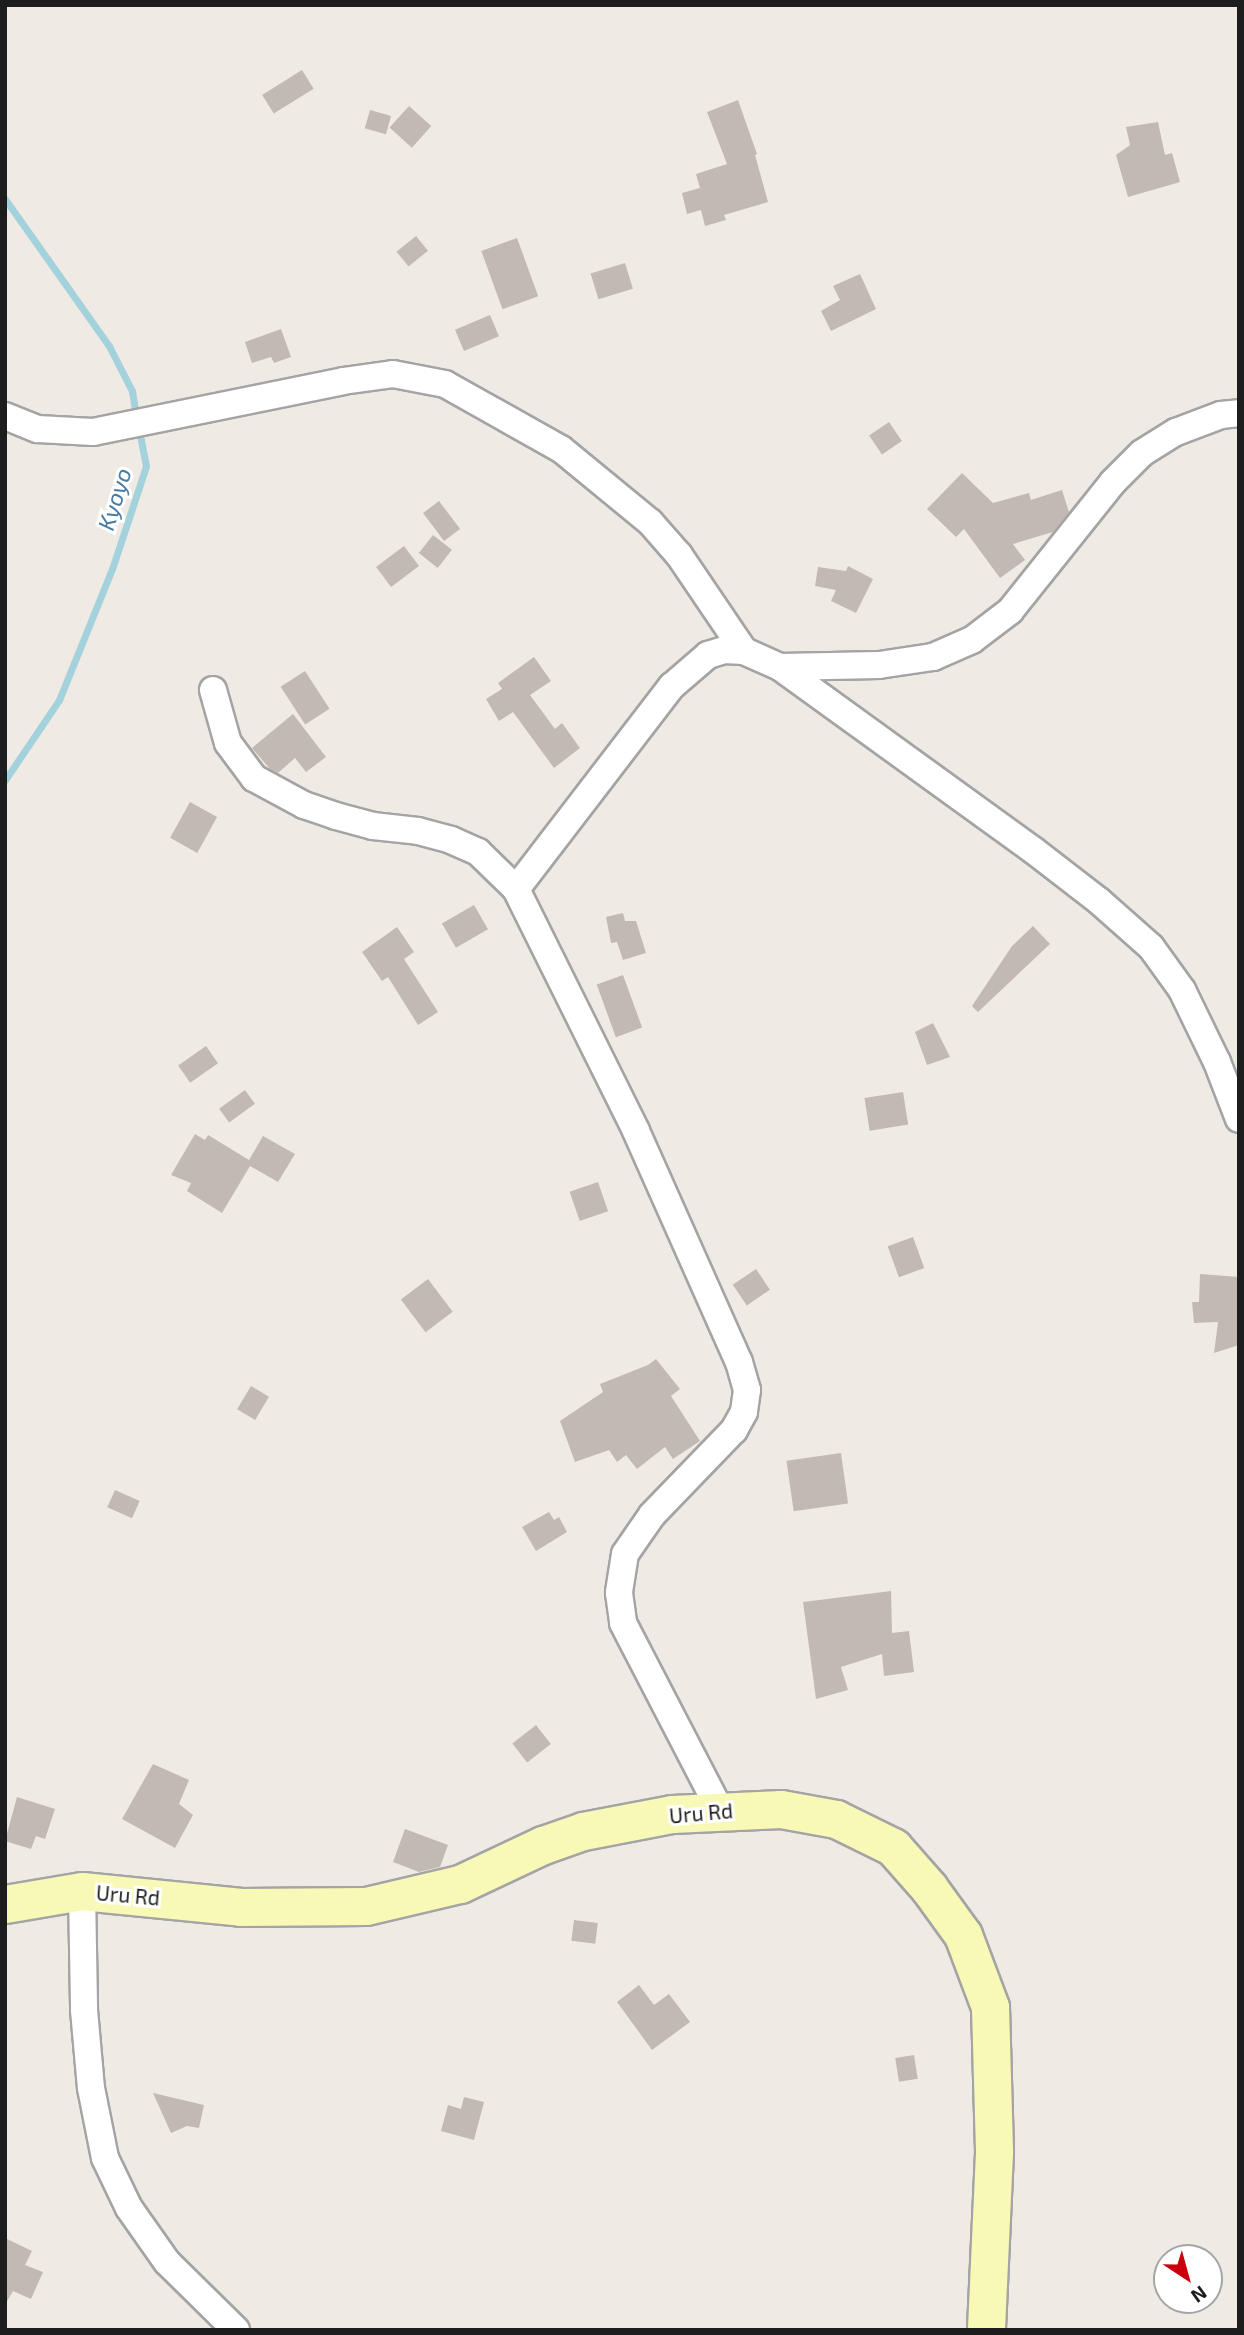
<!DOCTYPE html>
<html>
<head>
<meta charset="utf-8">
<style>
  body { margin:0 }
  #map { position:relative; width:1244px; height:2335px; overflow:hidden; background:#efeae3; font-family:"Exo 2",sans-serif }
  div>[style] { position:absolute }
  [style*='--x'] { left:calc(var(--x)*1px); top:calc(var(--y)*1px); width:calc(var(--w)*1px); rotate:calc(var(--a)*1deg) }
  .stream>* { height:7px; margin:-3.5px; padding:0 3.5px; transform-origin:3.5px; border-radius:3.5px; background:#a4d2dc }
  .building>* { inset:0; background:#c3b9b3; transform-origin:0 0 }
  .roads { filter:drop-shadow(2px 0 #a4a4a4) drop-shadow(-2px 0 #a4a4a4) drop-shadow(0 2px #a4a4a4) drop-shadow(0 -2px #a4a4a4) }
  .street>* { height:26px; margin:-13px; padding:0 13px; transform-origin:13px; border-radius:13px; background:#fff }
  .secondary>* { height:37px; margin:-18.5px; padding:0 18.5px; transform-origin:18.5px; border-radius:18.5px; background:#f9f9b7 }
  span { translate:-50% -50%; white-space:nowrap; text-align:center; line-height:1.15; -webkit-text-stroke:6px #fff; paint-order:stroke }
  .street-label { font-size:21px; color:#1d1d1d }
  .water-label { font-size:23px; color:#477ba4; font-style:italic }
  .frame { position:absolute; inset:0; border:7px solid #1d1d1d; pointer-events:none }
  .north { position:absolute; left:1153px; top:2244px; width:70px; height:70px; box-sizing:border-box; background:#fff; border:2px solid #a5a5a5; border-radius:50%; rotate:144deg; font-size:19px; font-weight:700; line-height:28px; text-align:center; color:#1d1d1d }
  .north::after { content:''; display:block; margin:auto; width:24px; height:32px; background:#ca010c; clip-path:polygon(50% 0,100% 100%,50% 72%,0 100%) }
</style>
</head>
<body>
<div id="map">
  <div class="stream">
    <i style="--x:5;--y:199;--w:180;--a:54.7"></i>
    <i style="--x:109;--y:346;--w:51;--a:62.9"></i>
    <i style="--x:132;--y:391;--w:26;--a:81"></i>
    <i style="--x:5;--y:780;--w:97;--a:-56"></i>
    <i style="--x:59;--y:700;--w:141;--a:-68"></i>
    <i style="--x:112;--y:569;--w:108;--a:-71.7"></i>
    <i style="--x:146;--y:466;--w:38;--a:-101"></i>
  </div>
  <div class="building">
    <i style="left:302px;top:70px;width:22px;height:47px;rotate:58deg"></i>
    <i style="clip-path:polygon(738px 100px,757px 154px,755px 155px,768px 202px,724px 215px,726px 220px,705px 226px,701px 210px,687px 214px,682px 193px,700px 188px,696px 174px,727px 164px,707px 112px)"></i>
    <i style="left:409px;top:106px;width:30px;height:29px;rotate:42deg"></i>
    <i style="left:370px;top:110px;width:22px;height:19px;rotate:16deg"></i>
    <i style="clip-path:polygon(1158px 122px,1165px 155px,1172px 153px,1180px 182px,1128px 197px,1116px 155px,1130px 145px,1126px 127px)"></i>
    <i style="left:416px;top:236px;width:19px;height:25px;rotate:51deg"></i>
    <i style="left:517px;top:238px;width:62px;height:38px;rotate:70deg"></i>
    <i style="left:625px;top:263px;width:27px;height:36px;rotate:73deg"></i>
    <i style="clip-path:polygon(860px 274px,876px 309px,831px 331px,821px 311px,840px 300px,833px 286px)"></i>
    <i style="left:490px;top:315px;width:23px;height:38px;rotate:67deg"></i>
    <i style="clip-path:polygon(281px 329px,291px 357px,274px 363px,271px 357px,252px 363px,245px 342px)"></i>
    <i style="left:889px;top:422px;width:23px;height:24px;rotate:56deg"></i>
    <i style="clip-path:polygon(962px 473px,993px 503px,1029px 493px,1031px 500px,1062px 490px,1069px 512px,1053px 532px,1013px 544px,1025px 560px,1000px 578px,964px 529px,956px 537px,927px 509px)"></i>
    <i style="left:439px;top:501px;width:35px;height:20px;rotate:53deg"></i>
    <i style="left:433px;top:535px;width:24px;height:23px;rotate:38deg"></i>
    <i style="left:404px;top:546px;width:25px;height:35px;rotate:53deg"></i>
    <i style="clip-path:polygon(848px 566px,873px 579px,856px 613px,831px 601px,836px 590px,815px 586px,818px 567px,846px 571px)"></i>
    <i style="clip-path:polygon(534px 657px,551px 681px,530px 695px,555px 729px,562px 723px,580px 748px,554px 768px,513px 712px,499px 721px,486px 699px,502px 689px,498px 683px)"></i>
    <i style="left:305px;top:671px;width:45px;height:29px;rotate:57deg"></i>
    <i style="clip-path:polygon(293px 714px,326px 757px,306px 772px,295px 758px,278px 773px,270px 769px,252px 748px)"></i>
    <i style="left:190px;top:802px;width:31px;height:41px;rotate:29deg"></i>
    <i style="left:474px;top:905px;width:28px;height:37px;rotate:60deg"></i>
    <i style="clip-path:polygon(623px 913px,625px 921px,636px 921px,646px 953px,623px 960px,617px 942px,611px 943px,606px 917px)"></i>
    <i style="clip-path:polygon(1033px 926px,1050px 944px,978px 1012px,972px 1006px,1012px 946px)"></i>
    <i style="clip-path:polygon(397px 927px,414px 952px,404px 959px,438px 1012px,418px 1025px,388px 977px,382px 981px,362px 952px)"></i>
    <i style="left:623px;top:975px;width:56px;height:28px;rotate:70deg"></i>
    <i style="clip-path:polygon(933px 1023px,950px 1057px,927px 1065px,915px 1032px)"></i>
    <i style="left:206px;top:1046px;width:21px;height:34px;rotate:55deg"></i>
    <i style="left:245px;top:1090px;width:17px;height:32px;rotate:54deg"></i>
    <i style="left:903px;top:1092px;width:33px;height:39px;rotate:81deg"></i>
    <i style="clip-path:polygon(195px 1134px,205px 1140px,208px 1135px,249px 1160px,263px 1136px,295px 1154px,278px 1182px,250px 1166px,222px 1213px,187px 1191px,191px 1183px,171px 1175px)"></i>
    <i style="left:598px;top:1182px;width:31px;height:30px;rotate:71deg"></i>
    <i style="left:913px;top:1237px;width:33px;height:27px;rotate:70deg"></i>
    <i style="left:756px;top:1269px;width:25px;height:28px;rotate:56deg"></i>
    <i style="clip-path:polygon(1200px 1274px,1239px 1277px,1239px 1345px,1214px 1353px,1218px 1322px,1194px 1323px,1192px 1302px,1199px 1302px)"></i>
    <i style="left:428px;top:1279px;width:41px;height:34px;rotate:53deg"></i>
    <i style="clip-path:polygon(656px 1359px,680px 1389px,671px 1396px,700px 1441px,673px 1459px,665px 1447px,637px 1469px,626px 1455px,617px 1462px,609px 1450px,575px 1462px,560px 1421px,603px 1392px,600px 1384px,648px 1365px)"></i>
    <i style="left:251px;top:1386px;width:21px;height:27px;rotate:31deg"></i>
    <i style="left:841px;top:1453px;width:51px;height:55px;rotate:82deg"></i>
    <i style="left:115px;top:1490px;width:27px;height:19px;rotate:24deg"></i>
    <i style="clip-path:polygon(549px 1512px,554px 1520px,559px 1517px,567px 1532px,536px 1551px,522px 1527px)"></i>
    <i style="clip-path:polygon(891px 1591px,892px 1633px,909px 1631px,914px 1672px,884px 1676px,882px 1654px,841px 1667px,848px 1690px,816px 1699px,803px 1602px)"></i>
    <i style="left:536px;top:1725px;width:24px;height:30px;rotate:52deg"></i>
    <i style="clip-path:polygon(153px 1764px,189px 1780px,179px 1804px,193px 1815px,175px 1848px,122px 1819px)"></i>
    <i style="clip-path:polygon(17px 1797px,55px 1809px,45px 1839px,36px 1836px,31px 1849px,5px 1841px)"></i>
    <i style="clip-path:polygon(405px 1829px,448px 1845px,440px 1867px,419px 1872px,393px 1862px)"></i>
    <i style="left:574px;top:1920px;width:24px;height:21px;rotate:7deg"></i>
    <i style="clip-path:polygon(639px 1985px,654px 2005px,669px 1994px,690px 2022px,652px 2050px,617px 2002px)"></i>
    <i style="left:914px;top:2055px;width:24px;height:19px;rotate:81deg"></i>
    <i style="clip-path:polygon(153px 2093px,204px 2105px,199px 2128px,187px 2126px,171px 2133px)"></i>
    <i style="clip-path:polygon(464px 2097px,484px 2102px,474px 2140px,441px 2131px,448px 2105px,461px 2109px)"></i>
    <i style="clip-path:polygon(5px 2238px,32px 2251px,25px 2265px,43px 2272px,31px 2299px,13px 2291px,5px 2305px)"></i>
  </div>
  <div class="roads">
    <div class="street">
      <i style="--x:5;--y:416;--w:35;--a:22"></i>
      <i style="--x:38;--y:429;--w:55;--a:3.1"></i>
      <i style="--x:93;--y:432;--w:255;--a:-11.5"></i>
      <i style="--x:343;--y:381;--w:50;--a:-8"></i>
      <i style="--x:393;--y:374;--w:53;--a:10.9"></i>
      <i style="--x:445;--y:384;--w:133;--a:29.3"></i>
      <i style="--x:561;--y:449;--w:115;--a:39.4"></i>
      <i style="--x:650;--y:522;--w:44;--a:48.7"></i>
      <i style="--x:679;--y:555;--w:116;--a:55.9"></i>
      <i style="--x:780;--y:667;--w:312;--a:35.9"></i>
      <i style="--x:1033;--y:850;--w:83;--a:37.7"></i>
      <i style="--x:1099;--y:901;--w:69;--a:41.5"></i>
      <i style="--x:1151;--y:947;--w:53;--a:54.2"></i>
      <i style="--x:1182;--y:990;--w:80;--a:64.1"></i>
      <i style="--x:1217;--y:1062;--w:61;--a:68.9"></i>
      <i style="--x:213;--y:690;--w:55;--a:74.2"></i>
      <i style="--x:228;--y:743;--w:44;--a:53.4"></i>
      <i style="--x:254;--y:778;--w:57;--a:28.4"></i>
      <i style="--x:304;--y:805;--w:34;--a:19"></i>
      <i style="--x:336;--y:816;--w:38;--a:15"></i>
      <i style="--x:373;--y:826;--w:45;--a:6.3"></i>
      <i style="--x:418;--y:831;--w:34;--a:15"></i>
      <i style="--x:451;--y:840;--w:30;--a:24"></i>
      <i style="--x:478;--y:852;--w:53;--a:44.2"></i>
      <i style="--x:516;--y:889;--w:270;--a:63.6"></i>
      <i style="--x:636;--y:1131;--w:253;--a:66"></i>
      <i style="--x:739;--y:1362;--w:29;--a:74"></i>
      <i style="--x:747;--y:1390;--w:22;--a:98"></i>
      <i style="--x:744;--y:1412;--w:21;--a:119"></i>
      <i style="--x:734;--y:1430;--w:118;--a:134"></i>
      <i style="--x:652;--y:1515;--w:47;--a:124.7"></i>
      <i style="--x:625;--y:1554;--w:39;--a:99"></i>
      <i style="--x:619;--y:1593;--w:30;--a:82"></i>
      <i style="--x:623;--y:1623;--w:211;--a:62.6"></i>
      <i style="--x:516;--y:889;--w:256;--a:-52.5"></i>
      <i style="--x:672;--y:686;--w:48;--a:-40.7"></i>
      <i style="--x:708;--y:655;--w:17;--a:-17"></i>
      <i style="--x:724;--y:650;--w:20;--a:3"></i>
      <i style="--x:744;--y:651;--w:39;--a:24"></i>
      <i style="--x:780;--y:667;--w:99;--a:-1.2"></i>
      <i style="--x:879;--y:665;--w:55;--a:-8.4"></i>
      <i style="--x:933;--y:657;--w:43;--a:-23.6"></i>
      <i style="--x:972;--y:640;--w:48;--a:-37.3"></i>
      <i style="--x:1010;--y:611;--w:165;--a:-51.4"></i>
      <i style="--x:1113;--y:482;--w:41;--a:-45"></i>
      <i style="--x:1142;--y:453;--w:40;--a:-32"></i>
      <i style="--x:1176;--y:432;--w:48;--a:-20.7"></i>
      <i style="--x:1221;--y:415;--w:18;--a:-6"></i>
      <i style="--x:82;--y:1891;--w:119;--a:89"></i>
      <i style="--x:84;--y:2010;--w:78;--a:84.9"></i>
      <i style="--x:91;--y:2088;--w:71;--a:78.7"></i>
      <i style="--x:105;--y:2158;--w:55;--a:64.4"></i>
      <i style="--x:129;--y:2208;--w:66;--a:54.9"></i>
      <i style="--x:167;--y:2262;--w:97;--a:44.6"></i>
    </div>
    <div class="secondary">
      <i style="--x:5;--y:1904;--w:78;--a:-9.6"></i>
      <i style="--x:82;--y:1891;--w:160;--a:5.7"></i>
      <i style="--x:241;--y:1907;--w:125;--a:-0.5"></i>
      <i style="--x:366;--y:1906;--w:97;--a:-13.2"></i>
      <i style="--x:460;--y:1884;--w:92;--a:-25.2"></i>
      <i style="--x:543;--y:1845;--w:42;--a:-19.3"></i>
      <i style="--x:583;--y:1831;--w:91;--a:-10.8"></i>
      <i style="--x:672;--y:1814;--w:109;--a:-2.6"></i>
      <i style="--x:781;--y:1809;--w:56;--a:10.3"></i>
      <i style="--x:836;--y:1819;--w:64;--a:26.2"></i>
      <i style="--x:893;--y:1847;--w:55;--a:48.7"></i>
      <i style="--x:929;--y:1888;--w:58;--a:54.1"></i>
      <i style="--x:963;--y:1935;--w:77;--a:69.4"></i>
      <i style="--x:990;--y:2007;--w:145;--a:88.4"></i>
      <i style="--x:994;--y:2152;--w:178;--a:92.6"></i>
    </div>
  </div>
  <div class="street-label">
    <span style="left:701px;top:1813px;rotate:-5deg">Uru Rd</span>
    <span style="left:128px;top:1895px;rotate:5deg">Uru Rd</span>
  </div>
  <div class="water-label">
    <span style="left:114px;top:499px;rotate:-73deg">Kyoyo</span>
  </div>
  <div class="frame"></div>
  <div class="north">N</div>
</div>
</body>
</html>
